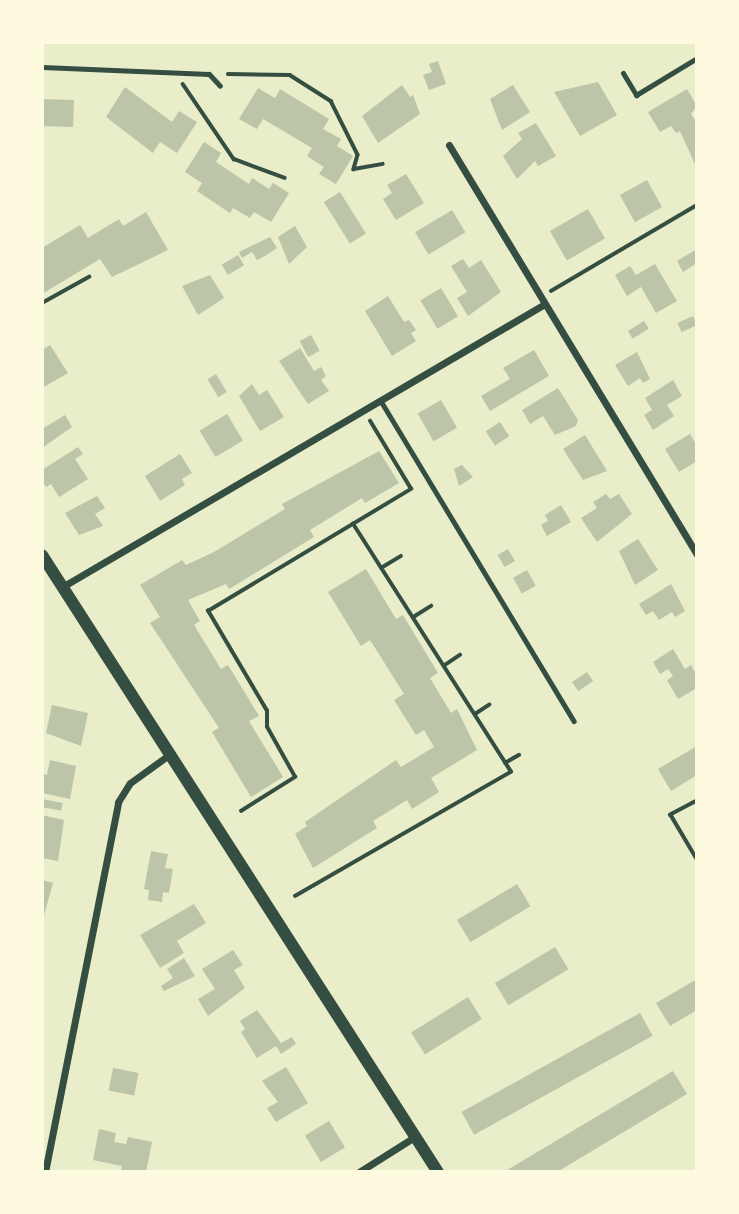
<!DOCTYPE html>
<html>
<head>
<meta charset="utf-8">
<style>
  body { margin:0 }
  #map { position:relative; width:739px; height:1214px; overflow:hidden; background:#e9edc9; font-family:Figtree,sans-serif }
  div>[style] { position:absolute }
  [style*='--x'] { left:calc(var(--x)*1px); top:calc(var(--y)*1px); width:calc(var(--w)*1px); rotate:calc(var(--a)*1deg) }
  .building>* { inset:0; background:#bcc5a7; transform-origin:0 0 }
  .path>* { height:3.5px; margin:-1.75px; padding:0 1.75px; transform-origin:1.75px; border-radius:1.75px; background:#344e41 }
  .service>* { height:5px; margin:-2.5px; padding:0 2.5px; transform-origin:2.5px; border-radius:2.5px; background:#344e41 }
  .minor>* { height:7px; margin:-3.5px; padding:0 3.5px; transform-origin:3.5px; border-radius:3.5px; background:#344e41 }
  .tertiary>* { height:12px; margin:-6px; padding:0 6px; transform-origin:6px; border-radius:6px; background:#344e41 }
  span { translate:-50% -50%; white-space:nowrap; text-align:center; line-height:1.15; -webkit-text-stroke:5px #fefae0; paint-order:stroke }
  .frame { position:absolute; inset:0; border:44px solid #fefae0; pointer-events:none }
</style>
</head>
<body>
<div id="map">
  <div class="building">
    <i style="clip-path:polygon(438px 61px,446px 84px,429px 90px,423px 75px,432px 72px,429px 64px)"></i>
    <i style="clip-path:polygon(598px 82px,617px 115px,580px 136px,554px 92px)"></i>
    <i style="clip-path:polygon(402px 85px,410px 97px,413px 95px,420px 114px,378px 143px,362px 116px)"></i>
    <i style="clip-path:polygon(513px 85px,530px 112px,502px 130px,490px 99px)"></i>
    <i style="clip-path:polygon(125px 87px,172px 122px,179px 111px,197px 122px,177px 153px,160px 142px,153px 153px,106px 117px)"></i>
    <i style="clip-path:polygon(258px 88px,275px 98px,280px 89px,329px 119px,323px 129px,341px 139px,337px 146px,353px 156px,336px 184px,319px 174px,324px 167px,307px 156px,312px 148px,263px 119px,257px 129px,239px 119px)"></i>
    <i style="clip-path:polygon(687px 89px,697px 106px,691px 114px,697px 123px,697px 169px,680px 131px,676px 133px,671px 126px,660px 132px,648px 112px)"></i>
    <i style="left:42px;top:99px;width:32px;height:27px;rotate:2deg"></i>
    <i style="clip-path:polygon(536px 123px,556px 156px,538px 166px,535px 161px,517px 179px,503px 156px,522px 139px,518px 133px)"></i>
    <i style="clip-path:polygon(204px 142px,221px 153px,216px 162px,249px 184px,252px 178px,269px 189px,273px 183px,289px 193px,271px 222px,254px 212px,250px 218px,233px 208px,230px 213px,197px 191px,202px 183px,185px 172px)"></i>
    <i style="clip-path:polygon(406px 174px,424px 203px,396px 220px,383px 199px,392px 193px,387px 185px)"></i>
    <i style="left:647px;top:180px;width:31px;height:31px;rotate:61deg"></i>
    <i style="left:340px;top:192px;width:49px;height:19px;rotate:58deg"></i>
    <i style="left:588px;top:209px;width:34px;height:44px;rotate:60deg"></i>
    <i style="left:452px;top:210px;width:26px;height:43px;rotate:59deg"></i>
    <i style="clip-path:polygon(146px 212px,168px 250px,112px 277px,100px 259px,42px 294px,42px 248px,80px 225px,88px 238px,119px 219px,123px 226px)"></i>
    <i style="clip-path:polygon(295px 226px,307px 247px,289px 264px,278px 237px)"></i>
    <i style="clip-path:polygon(270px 237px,277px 248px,265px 256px,257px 260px,252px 252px,242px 258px,239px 252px)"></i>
    <i style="clip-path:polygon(697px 249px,697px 263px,683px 272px,677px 261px)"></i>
    <i style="left:238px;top:255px;width:12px;height:19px;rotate:59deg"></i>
    <i style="clip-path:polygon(463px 259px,469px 268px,481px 260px,501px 292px,468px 316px,457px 298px,467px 292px,451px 266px)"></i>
    <i style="clip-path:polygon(655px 264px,677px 301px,656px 313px,641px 287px,627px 296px,615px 275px,630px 266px,636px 275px)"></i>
    <i style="clip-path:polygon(210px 275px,224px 298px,198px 315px,182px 286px)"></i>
    <i style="left:441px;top:288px;width:33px;height:24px;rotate:59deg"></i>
    <i style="clip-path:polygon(388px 296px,404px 322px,409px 320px,416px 330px,411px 333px,416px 341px,392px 356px,365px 311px)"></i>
    <i style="left:693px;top:316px;width:10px;height:17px;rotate:66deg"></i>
    <i style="left:644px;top:321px;width:9px;height:19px;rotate:58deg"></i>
    <i style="left:311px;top:335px;width:18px;height:13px;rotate:61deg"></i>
    <i style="clip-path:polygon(50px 345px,68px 373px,42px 388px,42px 350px)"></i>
    <i style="clip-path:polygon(300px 348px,314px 371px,321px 367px,326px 376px,321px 380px,329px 391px,308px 404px,279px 361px)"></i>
    <i style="clip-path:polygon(534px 350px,549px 376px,490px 411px,481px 396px,510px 379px,503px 368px)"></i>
    <i style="clip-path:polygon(637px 352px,650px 379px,643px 383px,640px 378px,628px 386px,615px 365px)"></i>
    <i style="left:216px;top:374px;width:21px;height:10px;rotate:59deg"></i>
    <i style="clip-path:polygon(673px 380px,682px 396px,667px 405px,674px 416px,653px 430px,644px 415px,652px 410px,645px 398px)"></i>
    <i style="clip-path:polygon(252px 384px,259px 395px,267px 390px,284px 417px,260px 431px,239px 396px)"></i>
    <i style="clip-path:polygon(558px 388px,578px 420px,576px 426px,555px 435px,543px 416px,530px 424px,522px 410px)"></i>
    <i style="left:441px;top:400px;width:32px;height:27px;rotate:60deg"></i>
    <i style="left:227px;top:414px;width:31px;height:32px;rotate:59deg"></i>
    <i style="clip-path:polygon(65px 415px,72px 427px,42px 448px,42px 429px)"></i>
    <i style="left:500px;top:422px;width:17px;height:17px;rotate:57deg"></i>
    <i style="clip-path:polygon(690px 434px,697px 446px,697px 461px,679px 472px,665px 449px)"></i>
    <i style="clip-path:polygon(585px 435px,607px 471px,583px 480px,563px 449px)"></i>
    <i style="clip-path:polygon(78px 447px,83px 454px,75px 459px,88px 479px,59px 497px,51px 484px,46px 487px,42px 480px,42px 470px)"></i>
    <i style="clip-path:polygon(379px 451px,399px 483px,365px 503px,362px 498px,310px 530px,314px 537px,229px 589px,226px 584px,188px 600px,200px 621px,194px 625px,221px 669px,228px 665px,259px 716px,249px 721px,283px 777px,251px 797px,212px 732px,219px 728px,150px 623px,160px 617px,140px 585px,182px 560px,186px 565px,214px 552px,285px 509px,282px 504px)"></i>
    <i style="clip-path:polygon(180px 454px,192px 473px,182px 479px,185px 485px,160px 501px,145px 476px)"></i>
    <i style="clip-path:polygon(462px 465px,473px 477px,459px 486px,454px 469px)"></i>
    <i style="clip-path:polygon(606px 494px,610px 499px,619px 494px,632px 514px,597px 542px,581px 518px,597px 508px,593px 502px)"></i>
    <i style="clip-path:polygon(97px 496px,105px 508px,95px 514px,103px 526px,79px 535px,65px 513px)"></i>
    <i style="clip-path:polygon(561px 505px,571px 522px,547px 536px,541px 525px,548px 521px,545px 515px)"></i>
    <i style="clip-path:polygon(638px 539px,658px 570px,635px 585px,619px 551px)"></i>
    <i style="left:508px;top:549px;width:14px;height:12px;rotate:60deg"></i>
    <i style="clip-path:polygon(366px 569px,396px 619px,403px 615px,438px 673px,430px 678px,451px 713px,457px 709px,477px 750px,431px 778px,439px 792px,412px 809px,407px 800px,373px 821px,377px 828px,313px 868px,295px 834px,307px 826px,305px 822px,396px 760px,401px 767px,434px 747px,424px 730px,416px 735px,394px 700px,404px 694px,382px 659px,370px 640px,361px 646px,328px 592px)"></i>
    <i style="left:527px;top:570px;width:18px;height:16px;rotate:61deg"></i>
    <i style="clip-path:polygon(671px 584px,685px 611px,675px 617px,672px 612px,659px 620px,653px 611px,646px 615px,639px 604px)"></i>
    <i style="clip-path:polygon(673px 649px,685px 669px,691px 665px,697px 676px,697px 688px,678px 699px,667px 680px,673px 676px,668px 669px,660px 674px,653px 662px)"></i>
    <i style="left:587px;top:672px;width:11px;height:18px;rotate:56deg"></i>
    <i style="clip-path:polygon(52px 705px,88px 713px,81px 746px,46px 733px)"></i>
    <i style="clip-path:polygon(697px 746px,697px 775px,671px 791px,658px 769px)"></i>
    <i style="clip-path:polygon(50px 760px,76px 766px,70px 799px,42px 793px,42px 774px,47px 775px)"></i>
    <i style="left:42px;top:799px;width:21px;height:8px;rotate:11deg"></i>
    <i style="clip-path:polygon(42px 815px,64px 820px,58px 861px,42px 858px)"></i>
    <i style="clip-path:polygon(151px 851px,168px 854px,165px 868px,173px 869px,169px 893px,163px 892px,162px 902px,148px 900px,149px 890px,144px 889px)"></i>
    <i style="clip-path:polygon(42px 880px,53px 883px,43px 919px,42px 919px)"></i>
    <i style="left:517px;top:884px;width:26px;height:70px;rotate:59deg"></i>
    <i style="clip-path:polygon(194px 904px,206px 923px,177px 941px,184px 953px,160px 968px,140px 935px)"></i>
    <i style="left:555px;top:947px;width:26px;height:70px;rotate:59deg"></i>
    <i style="clip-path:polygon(233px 950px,243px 965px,234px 970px,245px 988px,208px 1016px,198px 999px,215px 989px,202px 969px)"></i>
    <i style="clip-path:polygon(184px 958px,195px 976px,164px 991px,161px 986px,173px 978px,167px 969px)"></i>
    <i style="clip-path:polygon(697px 979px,697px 1010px,670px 1026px,656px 1003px)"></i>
    <i style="left:468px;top:997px;width:26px;height:67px;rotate:58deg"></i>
    <i style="clip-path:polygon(257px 1010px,281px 1043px,292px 1037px,296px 1044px,281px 1054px,276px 1046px,257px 1058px,241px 1032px,245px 1029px,240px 1021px)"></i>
    <i style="left:640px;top:1013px;width:26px;height:204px;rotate:61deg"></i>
    <i style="clip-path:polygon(286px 1067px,308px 1103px,276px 1122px,267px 1108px,278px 1102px,262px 1081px)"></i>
    <i style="left:113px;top:1068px;width:26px;height:23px;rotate:11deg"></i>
    <i style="clip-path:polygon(673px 1071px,687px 1094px,557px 1172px,504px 1172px)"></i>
    <i style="left:329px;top:1121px;width:31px;height:28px;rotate:59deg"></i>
    <i style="clip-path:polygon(99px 1129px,116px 1133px,114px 1142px,126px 1144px,128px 1137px,152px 1142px,146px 1172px,121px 1172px,122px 1166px,93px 1160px)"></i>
  </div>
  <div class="path">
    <i style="--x:228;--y:74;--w:62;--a:0.9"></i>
    <i style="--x:290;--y:75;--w:49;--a:32.4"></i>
    <i style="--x:331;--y:101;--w:60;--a:63.4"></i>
    <i style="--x:358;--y:155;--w:15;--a:106"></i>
    <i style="--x:354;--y:169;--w:29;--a:-10"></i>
    <i style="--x:183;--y:84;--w:91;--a:55.8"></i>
    <i style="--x:234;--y:159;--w:54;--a:20.4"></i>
    <i style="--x:551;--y:291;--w:169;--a:-30.5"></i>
    <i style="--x:42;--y:303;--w:54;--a:-29"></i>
    <i style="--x:381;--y:568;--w:23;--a:-31"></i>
    <i style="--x:415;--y:616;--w:19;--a:-32"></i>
    <i style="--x:445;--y:665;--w:18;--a:-34"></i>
    <i style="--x:475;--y:714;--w:17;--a:-33"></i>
    <i style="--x:505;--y:763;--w:16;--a:-30"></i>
    <i style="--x:697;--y:801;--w:30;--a:152"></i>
    <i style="--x:671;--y:815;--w:51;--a:59.4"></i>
    <i style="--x:241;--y:811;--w:64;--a:-32.2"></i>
    <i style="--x:295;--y:777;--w:57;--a:-119.2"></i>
    <i style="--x:267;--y:727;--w:16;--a:-90"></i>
    <i style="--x:267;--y:711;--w:116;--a:-120.5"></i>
    <i style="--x:208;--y:611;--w:237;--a:-31"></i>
    <i style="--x:411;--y:489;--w:79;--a:-121.1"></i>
    <i style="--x:295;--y:896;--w:249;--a:-29.9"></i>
    <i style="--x:511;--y:772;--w:294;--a:-122.5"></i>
  </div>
  <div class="service">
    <i style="--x:42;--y:67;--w:167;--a:2.4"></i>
    <i style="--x:209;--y:74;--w:16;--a:47"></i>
    <i style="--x:623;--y:73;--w:26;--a:59"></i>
    <i style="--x:636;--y:95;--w:71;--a:-31.2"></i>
    <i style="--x:380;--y:400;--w:375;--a:58.9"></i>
  </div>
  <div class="minor">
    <i style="--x:449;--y:145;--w:479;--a:58.8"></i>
    <i style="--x:62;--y:587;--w:558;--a:-30.38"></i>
    <i style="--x:45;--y:1172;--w:377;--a:-78.8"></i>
    <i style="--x:118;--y:802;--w:22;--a:-58"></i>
    <i style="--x:130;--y:783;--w:49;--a:-35.9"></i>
    <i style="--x:359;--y:1172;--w:67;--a:-32.3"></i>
  </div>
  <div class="tertiary">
    <i style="--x:42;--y:555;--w:733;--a:57.31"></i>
  </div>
  <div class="frame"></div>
</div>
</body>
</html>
